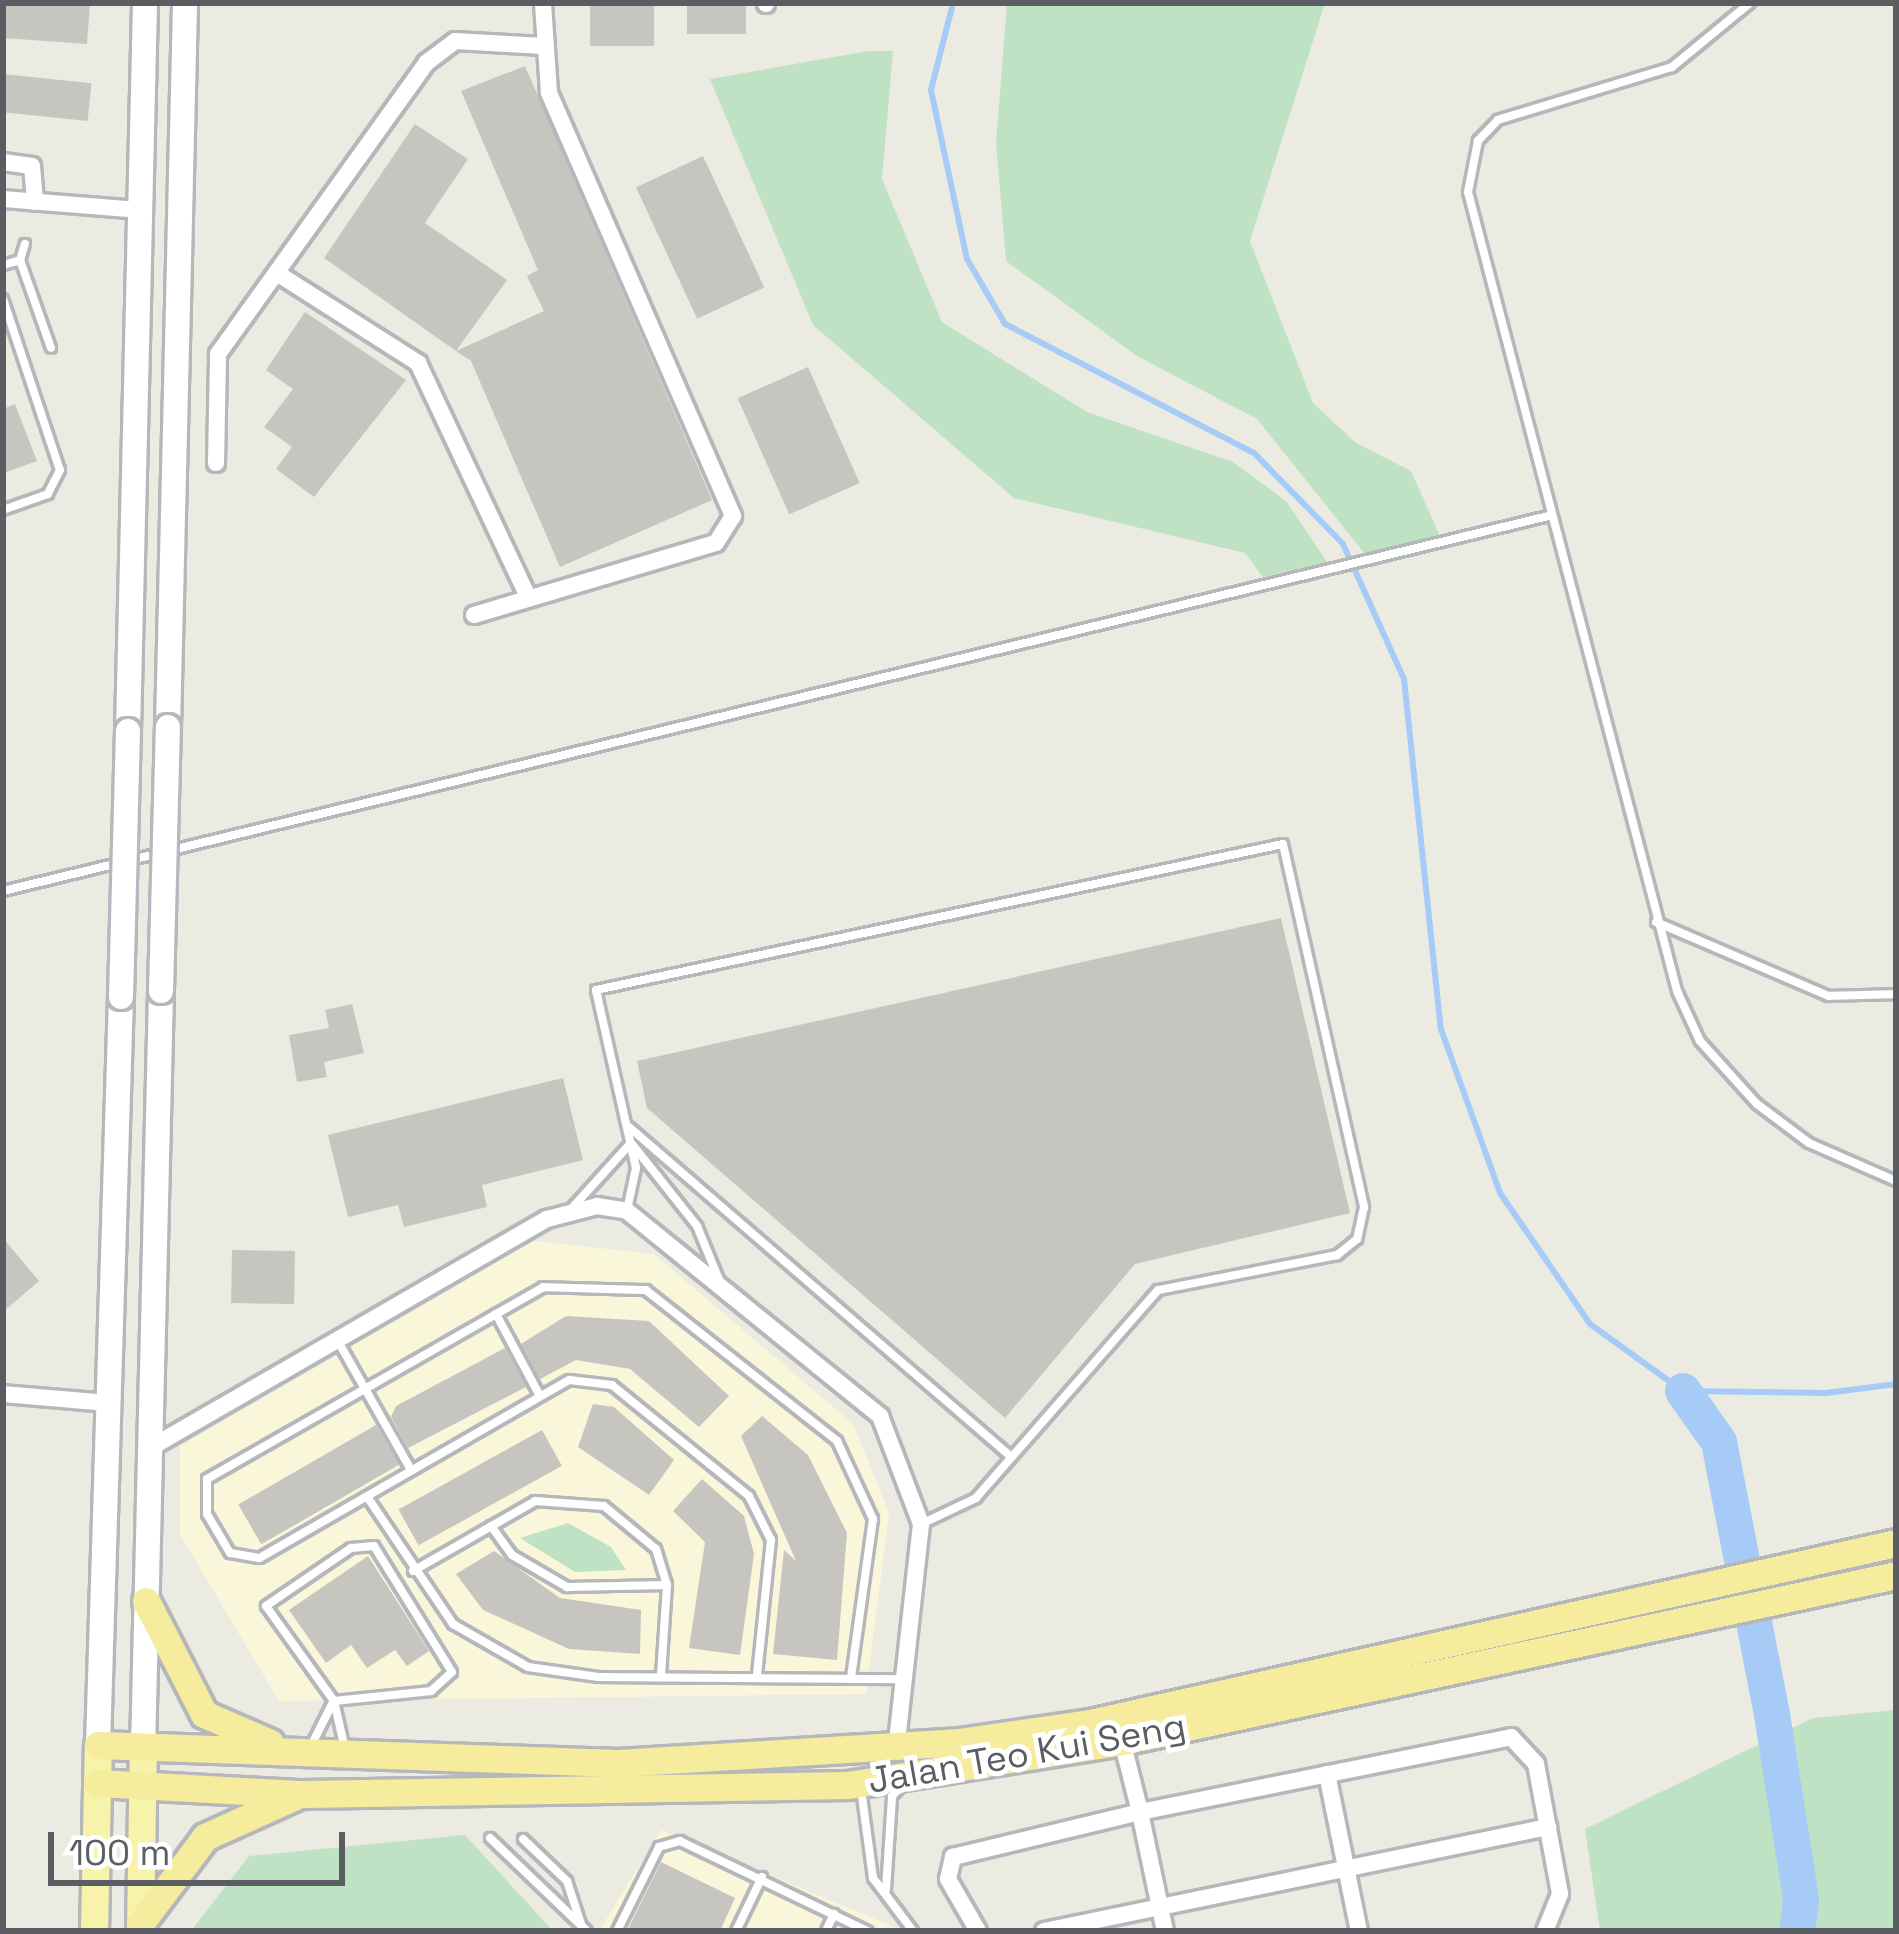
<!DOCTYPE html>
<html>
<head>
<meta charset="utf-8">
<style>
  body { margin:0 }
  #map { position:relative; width:1899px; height:1934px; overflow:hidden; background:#ecebe2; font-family:"Space Grotesk",sans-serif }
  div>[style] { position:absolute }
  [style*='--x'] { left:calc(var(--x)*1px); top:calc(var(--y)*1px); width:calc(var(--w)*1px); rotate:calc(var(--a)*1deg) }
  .commercial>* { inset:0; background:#faf6d9 }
  .green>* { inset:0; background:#c0e2c4 }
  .stream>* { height:6px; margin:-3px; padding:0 3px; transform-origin:3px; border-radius:3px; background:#a7cbf7 }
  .river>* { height:36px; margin:-18px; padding:0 18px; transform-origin:18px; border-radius:18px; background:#a7cbf7 }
  .building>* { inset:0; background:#c7c5c0; transform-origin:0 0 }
  .roads { filter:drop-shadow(3px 0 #b5b7bb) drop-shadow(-3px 0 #b5b7bb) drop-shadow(0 3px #b5b7bb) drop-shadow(0 -3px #b5b7bb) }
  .service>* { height:8px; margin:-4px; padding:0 4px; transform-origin:4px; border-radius:4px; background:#fff }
  .minor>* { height:16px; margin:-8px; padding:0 8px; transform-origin:8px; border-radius:8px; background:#fff }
  .secondary>* { height:24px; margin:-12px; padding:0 12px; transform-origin:12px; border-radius:12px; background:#fff }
  .primary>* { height:27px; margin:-13.5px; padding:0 13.5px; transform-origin:13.5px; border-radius:13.5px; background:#f8f3ab }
  .trunk>* { height:27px; margin:-13.5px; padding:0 13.5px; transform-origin:13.5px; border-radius:13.5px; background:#f6ec9e }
  .bridges { filter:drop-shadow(3px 0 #b6b8bd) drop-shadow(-3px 0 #b6b8bd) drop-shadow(0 3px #b6b8bd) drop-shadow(0 -3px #b6b8bd) }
  .secondary-bridge>* { height:24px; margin:-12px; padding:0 12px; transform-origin:12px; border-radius:12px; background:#fff }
  span { translate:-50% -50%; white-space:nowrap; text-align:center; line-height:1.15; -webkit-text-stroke:10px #fff; paint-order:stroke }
  .street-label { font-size:36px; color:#5a5d62 }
  .frame { position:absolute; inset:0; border:6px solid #5a5d62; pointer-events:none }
  .scale { position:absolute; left:48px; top:1832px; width:297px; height:54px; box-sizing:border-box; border:6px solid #5a5d62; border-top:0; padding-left:15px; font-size:36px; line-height:42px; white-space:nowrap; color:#5a5d62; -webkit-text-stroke:9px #fff; paint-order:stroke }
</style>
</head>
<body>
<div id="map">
  <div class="commercial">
    <i style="clip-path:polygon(534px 1241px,654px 1254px,853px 1424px,889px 1513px,866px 1694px,279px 1701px,180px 1535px,180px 1446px)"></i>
    <i style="clip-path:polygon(661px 1830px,904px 1931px,599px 1931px)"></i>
  </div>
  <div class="green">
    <i style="clip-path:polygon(1007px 3px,1325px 3px,1250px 241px,1313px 403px,1356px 443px,1411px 471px,1440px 536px,1365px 554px,1257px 419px,1137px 356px,1006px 261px,996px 143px)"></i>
    <i style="clip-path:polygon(868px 51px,893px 51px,882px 179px,942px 322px,1087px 412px,1233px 462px,1286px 501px,1327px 562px,1263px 577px,1245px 553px,1014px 498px,813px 325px,710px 79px)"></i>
    <i style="clip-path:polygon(568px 1523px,611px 1547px,626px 1570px,575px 1572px,520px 1538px)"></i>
    <i style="clip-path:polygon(1896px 1710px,1896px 1931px,1600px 1931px,1585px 1829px,1813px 1718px)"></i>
    <i style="clip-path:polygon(465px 1835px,553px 1931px,191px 1931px,249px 1856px)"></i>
  </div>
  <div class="stream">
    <i style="--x:953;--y:3;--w:90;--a:104.2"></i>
    <i style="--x:931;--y:90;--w:173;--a:78"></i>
    <i style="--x:967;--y:259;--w:75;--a:59.7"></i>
    <i style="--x:1005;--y:324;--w:280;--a:27.4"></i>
    <i style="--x:1254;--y:453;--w:127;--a:45.6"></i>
    <i style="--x:1343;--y:544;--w:148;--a:65.7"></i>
    <i style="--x:1404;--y:679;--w:352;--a:84"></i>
    <i style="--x:1441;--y:1029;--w:174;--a:70.2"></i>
    <i style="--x:1500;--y:1193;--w:159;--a:55.5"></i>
    <i style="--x:1590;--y:1324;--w:115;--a:35.8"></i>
    <i style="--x:1683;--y:1391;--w:143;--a:0.8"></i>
    <i style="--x:1826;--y:1393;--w:71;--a:-7.3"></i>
  </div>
  <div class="river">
    <i style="--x:1683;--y:1391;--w:62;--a:54.8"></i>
    <i style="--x:1719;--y:1442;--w:277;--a:79"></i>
    <i style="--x:1772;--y:1714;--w:188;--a:81.1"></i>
    <i style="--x:1801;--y:1900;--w:31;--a:97"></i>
  </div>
  <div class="building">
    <i style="clip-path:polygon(3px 3px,90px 3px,87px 44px,3px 38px)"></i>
    <i style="left:590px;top:3px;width:64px;height:43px"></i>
    <i style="left:687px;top:3px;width:59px;height:31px"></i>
    <i style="clip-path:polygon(525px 66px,712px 500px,560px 567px,471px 361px,456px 351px,544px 311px,527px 276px,538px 270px,461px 91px)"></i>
    <i style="left:3px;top:74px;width:89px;height:38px;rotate:6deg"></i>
    <i style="clip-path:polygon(415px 124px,468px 159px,425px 223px,507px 280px,456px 351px,324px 258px)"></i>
    <i style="left:703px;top:156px;width:145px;height:74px;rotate:65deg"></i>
    <i style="clip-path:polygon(305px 312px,406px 380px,314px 497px,276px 469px,292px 447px,264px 427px,293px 389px,266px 370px)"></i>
    <i style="left:808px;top:367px;width:127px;height:77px;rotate:66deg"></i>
    <i style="clip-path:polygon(15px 404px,37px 461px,3px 473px,3px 409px)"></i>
    <i style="clip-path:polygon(1281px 918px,1350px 1213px,1135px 1264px,1005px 1418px,647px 1108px,637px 1061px)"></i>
    <i style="clip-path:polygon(352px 1004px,364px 1053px,324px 1062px,327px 1077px,297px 1082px,289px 1035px,329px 1028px,325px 1010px)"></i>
    <i style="clip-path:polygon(563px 1078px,583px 1160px,482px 1185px,487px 1207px,404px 1227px,398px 1205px,348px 1217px,328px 1135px)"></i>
    <i style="clip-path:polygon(3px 1238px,39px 1281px,3px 1312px)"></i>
    <i style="left:232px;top:1250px;width:63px;height:53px;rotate:1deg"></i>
    <i style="clip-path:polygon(566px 1316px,649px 1321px,729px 1396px,699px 1427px,630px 1369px,576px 1360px,540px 1379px,521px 1344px)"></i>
    <i style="clip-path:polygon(505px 1348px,526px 1387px,408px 1448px,391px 1417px,396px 1406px)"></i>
    <i style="clip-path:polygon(593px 1404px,614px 1407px,674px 1460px,649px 1495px,578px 1447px)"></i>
    <i style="clip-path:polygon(762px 1416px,808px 1455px,847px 1533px,837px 1660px,773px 1654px,784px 1550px,796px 1561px,741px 1436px)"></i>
    <i style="left:376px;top:1425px;width:46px;height:159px;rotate:60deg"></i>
    <i style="left:542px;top:1430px;width:41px;height:164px;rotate:61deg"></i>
    <i style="clip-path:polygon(702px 1479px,744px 1516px,754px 1554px,740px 1655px,689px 1648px,705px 1542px,673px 1511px)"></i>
    <i style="clip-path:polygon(494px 1551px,560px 1598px,641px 1610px,640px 1654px,569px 1649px,483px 1610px,456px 1574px)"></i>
    <i style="clip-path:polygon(368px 1556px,429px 1651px,407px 1666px,395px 1650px,367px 1668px,351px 1645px,326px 1663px,289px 1610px)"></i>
    <i style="clip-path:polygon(661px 1862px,735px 1898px,720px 1931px,627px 1931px)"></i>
  </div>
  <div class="roads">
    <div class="service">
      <i style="--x:1750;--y:3;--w:101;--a:140.6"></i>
      <i style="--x:1672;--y:67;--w:182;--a:163.1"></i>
      <i style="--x:1498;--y:120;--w:29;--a:134"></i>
      <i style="--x:1478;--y:141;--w:52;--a:101.1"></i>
      <i style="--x:1468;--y:192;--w:826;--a:75.34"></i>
      <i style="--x:1677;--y:991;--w:55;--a:65.3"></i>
      <i style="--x:1700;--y:1041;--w:85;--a:47.9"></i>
      <i style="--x:1757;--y:1104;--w:65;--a:36.9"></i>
      <i style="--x:1809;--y:1143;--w:95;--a:23.6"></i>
      <i style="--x:20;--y:260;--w:93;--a:70.6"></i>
      <i style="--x:3;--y:265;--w:18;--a:-16"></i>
      <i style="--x:20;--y:260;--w:17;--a:-73"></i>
      <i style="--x:3;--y:299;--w:180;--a:71.6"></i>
      <i style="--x:60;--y:470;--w:27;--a:117"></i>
      <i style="--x:48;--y:494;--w:48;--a:160.4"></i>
      <i style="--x:3;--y:891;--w:1590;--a:-13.64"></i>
      <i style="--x:1656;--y:922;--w:188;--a:23.2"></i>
      <i style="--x:1829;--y:996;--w:67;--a:-1.7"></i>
      <i style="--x:629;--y:1127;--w:502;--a:40.8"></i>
      <i style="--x:632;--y:1144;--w:105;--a:51.6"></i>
      <i style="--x:697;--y:1226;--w:61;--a:67.7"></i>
      <i style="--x:572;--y:1208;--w:86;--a:-47.8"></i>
      <i style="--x:627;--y:1210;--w:43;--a:-77.9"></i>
      <i style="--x:636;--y:1168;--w:182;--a:-102.7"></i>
      <i style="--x:596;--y:990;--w:702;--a:-12"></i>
      <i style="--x:1283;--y:844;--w:372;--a:77.4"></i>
      <i style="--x:1364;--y:1207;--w:33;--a:102"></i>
      <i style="--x:1357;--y:1239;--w:26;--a:141"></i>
      <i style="--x:1337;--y:1255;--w:182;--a:168.9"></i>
      <i style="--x:1158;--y:1290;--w:276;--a:131.2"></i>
      <i style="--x:976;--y:1498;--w:61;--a:154.7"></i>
      <i style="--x:496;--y:1314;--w:93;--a:61.8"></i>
      <i style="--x:339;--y:1343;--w:144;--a:60.4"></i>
      <i style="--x:368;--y:1498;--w:152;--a:56"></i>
      <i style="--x:453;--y:1624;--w:86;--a:29.8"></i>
      <i style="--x:528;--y:1667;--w:71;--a:8.1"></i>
      <i style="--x:598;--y:1677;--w:302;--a:0.4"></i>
      <i style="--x:491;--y:1526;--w:36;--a:54"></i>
      <i style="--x:512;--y:1555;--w:64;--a:30.2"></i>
      <i style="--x:567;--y:1587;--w:100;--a:-1.1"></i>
      <i style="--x:413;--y:1571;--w:141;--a:-29.8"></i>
      <i style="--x:535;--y:1501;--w:69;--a:4.1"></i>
      <i style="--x:604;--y:1506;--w:67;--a:39.6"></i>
      <i style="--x:656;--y:1549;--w:38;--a:73"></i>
      <i style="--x:667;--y:1585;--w:90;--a:93.8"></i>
      <i style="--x:757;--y:1675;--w:136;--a:-84.1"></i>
      <i style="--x:771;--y:1540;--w:49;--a:-116.6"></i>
      <i style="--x:749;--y:1496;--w:176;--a:-141"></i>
      <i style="--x:612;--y:1385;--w:43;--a:-173.4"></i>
      <i style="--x:569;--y:1380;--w:357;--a:150.1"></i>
      <i style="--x:259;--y:1558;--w:29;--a:-170"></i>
      <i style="--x:230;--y:1553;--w:45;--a:-120.5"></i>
      <i style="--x:207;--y:1514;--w:35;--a:-90"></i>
      <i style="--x:207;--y:1479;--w:387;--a:-29.7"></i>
      <i style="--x:543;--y:1287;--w:103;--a:1.7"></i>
      <i style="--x:646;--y:1290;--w:243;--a:38.3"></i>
      <i style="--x:837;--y:1441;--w:86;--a:65.2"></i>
      <i style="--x:873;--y:1519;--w:161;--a:97.9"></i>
      <i style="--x:334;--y:1701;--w:98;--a:-5.9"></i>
      <i style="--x:431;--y:1691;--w:28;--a:-42"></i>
      <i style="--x:452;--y:1672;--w:148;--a:-121.8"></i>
      <i style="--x:374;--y:1546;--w:23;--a:175"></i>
      <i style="--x:351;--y:1548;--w:103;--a:145.7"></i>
      <i style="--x:266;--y:1606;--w:117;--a:54.4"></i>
      <i style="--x:334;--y:1701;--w:49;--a:77.1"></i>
      <i style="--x:310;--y:1748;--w:51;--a:-63.4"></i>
      <i style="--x:861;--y:1789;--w:90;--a:82.3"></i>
      <i style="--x:873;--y:1878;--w:66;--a:53"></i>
      <i style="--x:490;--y:1838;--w:134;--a:43.8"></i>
      <i style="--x:523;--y:1839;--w:61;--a:43.7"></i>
      <i style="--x:567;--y:1881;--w:48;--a:71.9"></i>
      <i style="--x:886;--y:1890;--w:94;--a:-86.3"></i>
      <i style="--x:892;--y:1796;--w:16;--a:-47"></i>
      <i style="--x:617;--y:1931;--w:94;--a:-63.4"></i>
      <i style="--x:659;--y:1847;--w:22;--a:-16"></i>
      <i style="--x:680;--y:1841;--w:208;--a:25.7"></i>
      <i style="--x:736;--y:1931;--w:60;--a:-64.3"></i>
      <i style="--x:826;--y:1931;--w:19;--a:-65"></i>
    </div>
    <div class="minor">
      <i style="--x:766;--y:3;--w:1;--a:90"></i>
      <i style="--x:3;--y:162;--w:29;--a:8"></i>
      <i style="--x:32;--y:166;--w:36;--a:85"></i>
      <i style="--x:3;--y:199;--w:137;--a:4.6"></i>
      <i style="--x:280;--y:275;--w:164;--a:32.5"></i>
      <i style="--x:418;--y:363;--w:259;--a:64.8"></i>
      <i style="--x:216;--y:463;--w:109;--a:-88.9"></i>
      <i style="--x:218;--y:354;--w:358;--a:-54.4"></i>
      <i style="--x:426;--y:63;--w:36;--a:-37"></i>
      <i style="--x:455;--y:41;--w:88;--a:3.3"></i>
      <i style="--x:474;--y:615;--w:252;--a:-16.6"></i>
      <i style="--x:716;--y:543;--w:32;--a:-58"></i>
      <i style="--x:733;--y:516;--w:462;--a:-113.5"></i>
      <i style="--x:549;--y:92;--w:89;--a:-93.9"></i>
      <i style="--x:3;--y:1394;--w:106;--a:4.9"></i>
      <i style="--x:150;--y:1448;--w:458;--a:-30"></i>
      <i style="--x:547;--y:1219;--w:52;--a:-14.6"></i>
      <i style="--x:597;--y:1206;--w:30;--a:9"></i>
      <i style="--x:627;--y:1211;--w:326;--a:39"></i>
      <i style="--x:880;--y:1416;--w:116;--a:69.2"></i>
      <i style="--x:921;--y:1524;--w:226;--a:96.3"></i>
      <i style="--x:1327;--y:1774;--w:160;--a:78.5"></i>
      <i style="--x:978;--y:1931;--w:60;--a:-120"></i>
      <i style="--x:948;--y:1879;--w:23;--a:-77"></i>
      <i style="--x:953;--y:1857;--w:192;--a:-13.5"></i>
      <i style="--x:1140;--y:1812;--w:73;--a:-104.2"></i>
      <i style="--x:1044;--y:1931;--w:515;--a:-11.66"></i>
      <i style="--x:1165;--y:1931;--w:122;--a:-101.9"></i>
      <i style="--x:1140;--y:1812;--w:379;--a:-11.4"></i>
      <i style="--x:1511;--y:1737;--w:37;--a:47"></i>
      <i style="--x:1536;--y:1764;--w:132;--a:79.5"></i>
      <i style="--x:1560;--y:1894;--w:40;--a:112"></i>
    </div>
    <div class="secondary">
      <i style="--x:168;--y:727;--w:724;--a:-88.65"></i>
      <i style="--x:128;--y:731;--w:728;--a:-88.66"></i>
      <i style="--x:98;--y:1745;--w:748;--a:-88.24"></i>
      <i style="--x:143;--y:1750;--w:759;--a:-88.64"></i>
    </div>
    <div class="primary">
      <i style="--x:94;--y:1931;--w:186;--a:-88.8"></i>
      <i style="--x:140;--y:1931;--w:181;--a:-89.1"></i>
    </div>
    <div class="trunk">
      <i style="--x:146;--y:1601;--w:127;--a:62.8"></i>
      <i style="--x:204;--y:1714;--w:72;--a:23.7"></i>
      <i style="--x:98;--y:1745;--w:520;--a:1.98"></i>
      <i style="--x:618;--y:1763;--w:343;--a:-3.5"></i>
      <i style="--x:960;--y:1742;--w:131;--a:-8.3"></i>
      <i style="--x:1090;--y:1723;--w:826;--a:-12.59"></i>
      <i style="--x:97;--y:1783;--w:206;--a:3.1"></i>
      <i style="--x:303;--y:1794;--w:545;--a:-0.95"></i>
      <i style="--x:848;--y:1785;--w:278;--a:-9.1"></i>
      <i style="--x:1122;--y:1741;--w:792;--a:-12.1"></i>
      <i style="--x:140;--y:1924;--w:109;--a:-53.2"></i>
      <i style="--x:205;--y:1837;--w:97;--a:-24.4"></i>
    </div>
  </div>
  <div class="bridges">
    <div class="secondary-bridge">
      <i style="--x:161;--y:991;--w:264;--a:-88.5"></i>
      <i style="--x:121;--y:997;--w:266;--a:-88.5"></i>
    </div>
  </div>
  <div class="street-label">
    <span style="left:1027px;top:1754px;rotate:-10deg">Jalan Teo Kui Seng</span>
  </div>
  <div class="frame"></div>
  <div class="scale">100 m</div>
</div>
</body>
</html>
